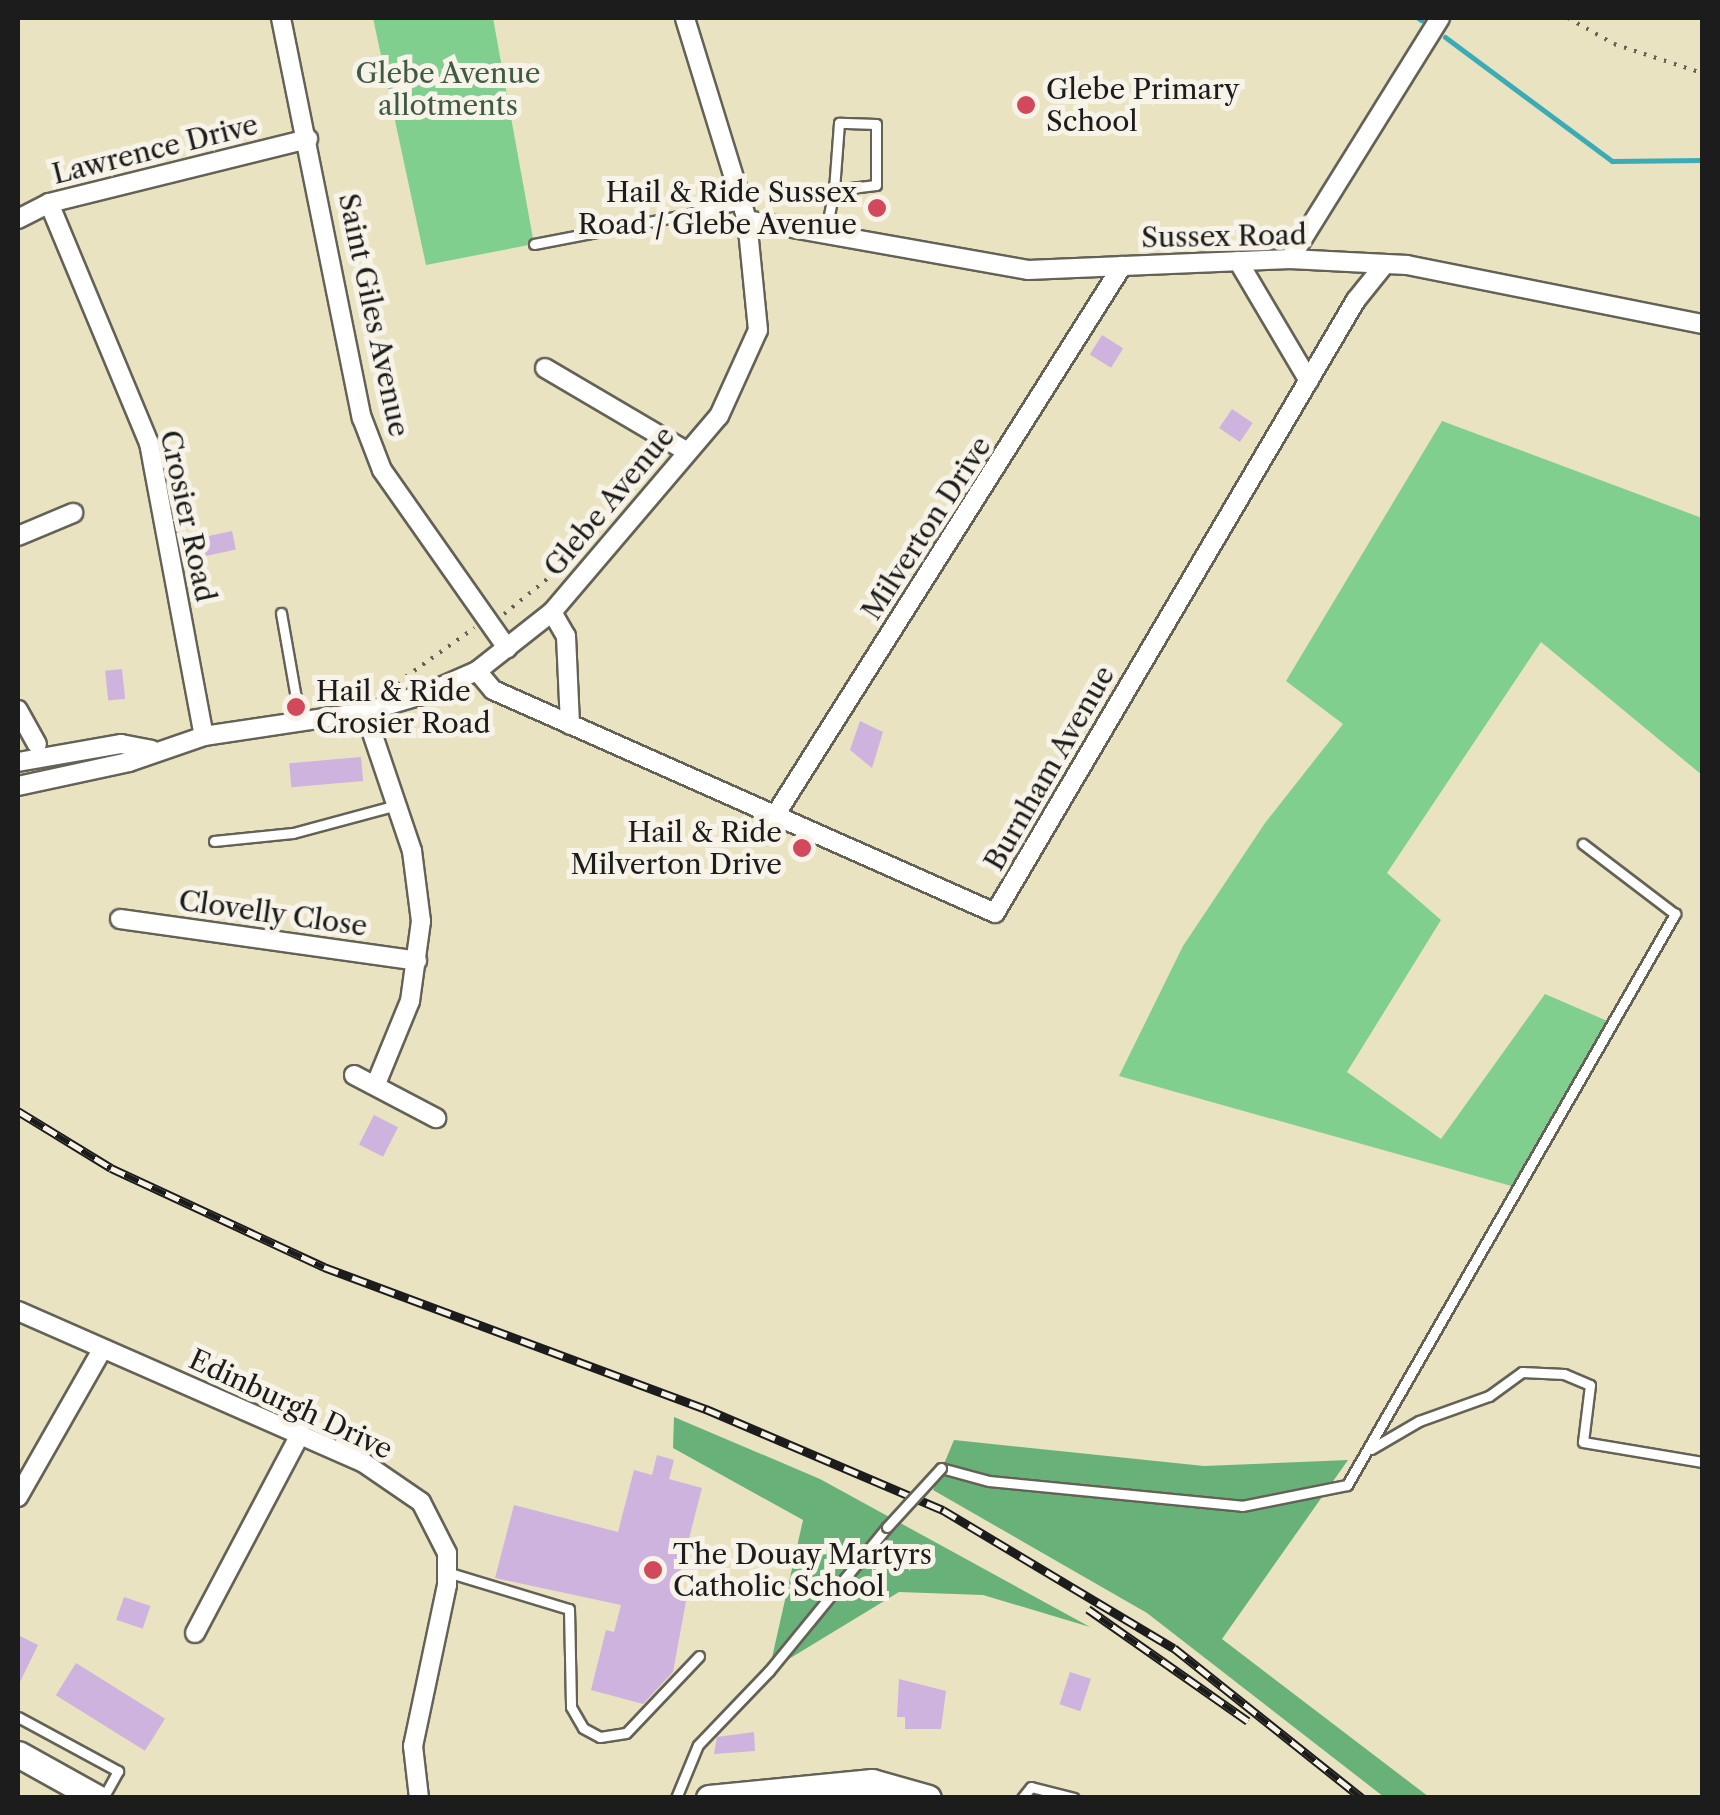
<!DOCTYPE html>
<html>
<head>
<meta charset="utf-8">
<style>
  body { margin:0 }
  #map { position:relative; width:1720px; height:1815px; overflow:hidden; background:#e9e3c2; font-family:"Libre Caslon Text",serif }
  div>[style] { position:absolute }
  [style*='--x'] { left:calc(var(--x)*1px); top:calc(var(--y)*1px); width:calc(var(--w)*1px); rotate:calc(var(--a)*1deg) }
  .green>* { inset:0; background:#80cf8f }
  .forest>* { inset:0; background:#68b27a }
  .stream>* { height:5px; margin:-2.5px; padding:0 2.5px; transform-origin:2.5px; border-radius:2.5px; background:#3bacb6 }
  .building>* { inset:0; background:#ceb3de; transform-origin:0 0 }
  .path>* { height:4px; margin-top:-2px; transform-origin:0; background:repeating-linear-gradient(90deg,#646256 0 2.5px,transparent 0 10.5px) }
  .roads { filter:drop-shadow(2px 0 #646256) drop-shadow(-2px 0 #646256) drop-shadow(0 2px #646256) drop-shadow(0 -2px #646256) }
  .lane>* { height:9px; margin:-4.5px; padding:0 4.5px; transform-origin:4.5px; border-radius:4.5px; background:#fff }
  .street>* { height:18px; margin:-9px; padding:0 9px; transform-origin:9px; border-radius:9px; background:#fff }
  .secondary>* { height:25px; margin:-12.5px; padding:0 12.5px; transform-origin:12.5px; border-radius:12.5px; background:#fff }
  .rail>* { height:9px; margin-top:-4.5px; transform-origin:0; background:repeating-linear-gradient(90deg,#f7f3e8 0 15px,#1c1c1c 0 30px); box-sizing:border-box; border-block:2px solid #1c1c1c }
  .bridges { filter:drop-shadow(2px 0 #646256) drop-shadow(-2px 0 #646256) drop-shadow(0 2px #646256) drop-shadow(0 -2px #646256) }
  .lane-bridge>* { height:9px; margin:-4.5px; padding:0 4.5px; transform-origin:4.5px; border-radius:4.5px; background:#fff }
  .dots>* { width:28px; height:28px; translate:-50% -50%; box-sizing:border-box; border:5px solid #f7f3e8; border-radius:50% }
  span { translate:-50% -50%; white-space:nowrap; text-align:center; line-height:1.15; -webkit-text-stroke:10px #f7f3e8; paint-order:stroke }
  .park-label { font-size:28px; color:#3f5b44 }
  .poi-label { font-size:28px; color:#1c1c1c }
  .left { translate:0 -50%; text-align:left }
  .right { translate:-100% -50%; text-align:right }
  .street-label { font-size:28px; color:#1c1c1c }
  .frame { position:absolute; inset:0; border:20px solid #1c1c1c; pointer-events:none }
</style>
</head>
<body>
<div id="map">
  <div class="green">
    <i style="clip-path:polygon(373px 18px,493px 18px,534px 244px,426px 265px)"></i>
    <i style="clip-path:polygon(1442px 421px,1702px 518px,1702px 775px,1541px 642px,1387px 873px,1441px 920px,1347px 1072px,1441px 1139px,1545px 994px,1612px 1023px,1522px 1189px,1119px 1076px,1183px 946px,1265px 823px,1343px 724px,1286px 681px)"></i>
  </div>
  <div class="forest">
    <i style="clip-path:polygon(674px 1417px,820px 1479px,1090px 1627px,983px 1595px,899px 1592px,769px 1671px,803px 1520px,673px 1448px)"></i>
    <i style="clip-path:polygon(954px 1440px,1204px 1466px,1348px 1460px,1222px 1639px,1429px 1797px,1384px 1797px,1147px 1613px,933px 1490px)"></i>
  </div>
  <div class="stream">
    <i style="--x:1418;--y:18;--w:4;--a:34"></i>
    <i style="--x:1445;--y:37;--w:208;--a:36.6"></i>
    <i style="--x:1612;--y:161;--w:90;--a:-0.6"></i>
  </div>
  <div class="building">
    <i style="left:1102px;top:335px;width:25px;height:23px;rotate:32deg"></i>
    <i style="left:1232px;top:409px;width:25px;height:23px;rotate:34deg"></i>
    <i style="left:232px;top:531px;width:19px;height:31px;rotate:78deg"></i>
    <i style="left:122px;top:669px;width:30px;height:17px;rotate:84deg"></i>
    <i style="clip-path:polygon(860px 721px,883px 732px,872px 768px,850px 750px)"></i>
    <i style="left:361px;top:757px;width:24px;height:72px;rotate:85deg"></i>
    <i style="left:374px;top:1115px;width:27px;height:33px;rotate:27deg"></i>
    <i style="clip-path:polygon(657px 1455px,674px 1460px,669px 1479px,702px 1488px,675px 1593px,687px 1596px,673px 1672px,643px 1704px,591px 1690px,606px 1630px,614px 1632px,621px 1605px,495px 1578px,514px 1505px,618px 1532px,634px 1470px,652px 1475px)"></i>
    <i style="left:124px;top:1597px;width:28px;height:24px;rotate:19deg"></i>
    <i style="clip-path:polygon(18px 1635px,38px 1645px,18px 1686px)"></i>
    <i style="left:76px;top:1663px;width:105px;height:38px;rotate:32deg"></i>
    <i style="left:1070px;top:1672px;width:22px;height:34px;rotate:18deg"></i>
    <i style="clip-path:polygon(899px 1679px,946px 1691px,941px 1729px,905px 1729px,905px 1717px,897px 1717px)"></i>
    <i style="clip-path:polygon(754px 1732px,755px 1751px,714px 1754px,717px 1737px)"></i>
  </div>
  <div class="path">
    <i style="--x:1568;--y:18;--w:53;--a:29.5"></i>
    <i style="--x:1614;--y:44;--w:93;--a:18.2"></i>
    <i style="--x:504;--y:614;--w:89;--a:-39.1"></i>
    <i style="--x:397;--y:683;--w:95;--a:-35.5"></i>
  </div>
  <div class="roads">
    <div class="lane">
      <i style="--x:826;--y:230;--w:41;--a:-78.7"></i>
      <i style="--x:834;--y:190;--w:42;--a:-6.8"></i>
      <i style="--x:876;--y:185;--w:61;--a:-90"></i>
      <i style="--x:876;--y:124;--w:37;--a:-178"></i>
      <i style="--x:839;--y:123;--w:67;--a:94.3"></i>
      <i style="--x:534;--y:244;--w:212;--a:-10.9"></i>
      <i style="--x:281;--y:613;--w:110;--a:80"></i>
      <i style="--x:214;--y:841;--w:79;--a:-5.8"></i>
      <i style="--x:293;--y:833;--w:108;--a:-15.1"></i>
      <i style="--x:1371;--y:1449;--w:56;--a:-30.3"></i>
      <i style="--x:1419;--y:1421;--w:74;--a:-19.7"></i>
      <i style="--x:1489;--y:1396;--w:41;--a:-36"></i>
      <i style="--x:1522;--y:1372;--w:42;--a:2.7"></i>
      <i style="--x:1564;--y:1374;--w:28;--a:23"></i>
      <i style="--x:1590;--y:1385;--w:57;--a:97"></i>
      <i style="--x:1583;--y:1442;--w:121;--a:9.5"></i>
      <i style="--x:941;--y:1468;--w:50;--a:15.2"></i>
      <i style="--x:989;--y:1481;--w:254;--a:5.6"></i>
      <i style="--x:1242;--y:1506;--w:107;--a:-11.3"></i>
      <i style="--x:1347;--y:1485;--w:659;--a:-60.13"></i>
      <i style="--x:1675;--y:914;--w:116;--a:-142.7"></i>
      <i style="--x:447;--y:1572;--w:127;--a:16.9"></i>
      <i style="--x:569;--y:1609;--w:98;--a:88.8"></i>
      <i style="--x:571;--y:1707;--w:24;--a:60"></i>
      <i style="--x:583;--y:1728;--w:19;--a:28"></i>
      <i style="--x:600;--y:1737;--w:26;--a:-9"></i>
      <i style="--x:626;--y:1733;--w:106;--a:-46.5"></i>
      <i style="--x:18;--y:1717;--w:114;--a:28.4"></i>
      <i style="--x:118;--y:1771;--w:31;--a:119"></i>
      <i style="--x:676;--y:1798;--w:57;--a:-67.5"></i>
      <i style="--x:698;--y:1745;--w:103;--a:-46.2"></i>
      <i style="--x:769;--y:1671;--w:186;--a:-50.7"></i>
      <i style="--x:1022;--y:1798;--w:14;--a:-51"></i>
      <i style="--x:1031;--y:1787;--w:44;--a:14.3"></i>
    </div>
    <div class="street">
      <i style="--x:281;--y:18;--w:408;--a:78.6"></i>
      <i style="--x:362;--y:418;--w:56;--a:69"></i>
      <i style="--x:382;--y:470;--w:218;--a:54.9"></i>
      <i style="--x:49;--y:203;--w:260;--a:67.4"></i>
      <i style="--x:149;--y:443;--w:298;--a:79.4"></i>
      <i style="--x:18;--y:219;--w:35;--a:-27"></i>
      <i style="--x:49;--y:203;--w:267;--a:-13.9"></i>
      <i style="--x:747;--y:220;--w:285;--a:10.1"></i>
      <i style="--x:1028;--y:270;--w:262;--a:-2.4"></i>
      <i style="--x:1290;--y:259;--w:117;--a:2.9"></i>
      <i style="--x:1407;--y:265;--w:301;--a:11.3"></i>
      <i style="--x:1290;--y:259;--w:284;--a:-58.1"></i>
      <i style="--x:1238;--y:261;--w:139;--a:59.4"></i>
      <i style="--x:545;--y:368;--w:164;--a:30.5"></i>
      <i style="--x:18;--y:536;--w:60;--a:-22.7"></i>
      <i style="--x:552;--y:612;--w:28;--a:60"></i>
      <i style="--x:566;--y:636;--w:89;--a:87.4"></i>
      <i style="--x:477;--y:671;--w:25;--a:50"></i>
      <i style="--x:493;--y:690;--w:549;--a:23.95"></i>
      <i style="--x:995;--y:913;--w:711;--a:-59.51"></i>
      <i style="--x:1356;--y:300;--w:46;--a:-51.1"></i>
      <i style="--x:18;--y:710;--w:39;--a:61"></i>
      <i style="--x:365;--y:712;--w:147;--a:71.3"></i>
      <i style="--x:412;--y:851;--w:71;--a:82.7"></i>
      <i style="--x:421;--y:921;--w:81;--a:97.8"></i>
      <i style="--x:410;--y:1001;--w:90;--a:112.3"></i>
      <i style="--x:18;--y:762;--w:105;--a:-9.9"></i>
      <i style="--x:121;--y:744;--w:31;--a:11"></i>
      <i style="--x:18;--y:786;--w:114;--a:-12.2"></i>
      <i style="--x:129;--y:762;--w:79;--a:-19.1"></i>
      <i style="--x:204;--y:736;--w:163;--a:-8.5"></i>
      <i style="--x:365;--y:712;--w:59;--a:-16.6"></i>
      <i style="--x:422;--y:695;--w:60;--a:-23.6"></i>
      <i style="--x:477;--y:671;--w:95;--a:-38.2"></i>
      <i style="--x:552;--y:612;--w:257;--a:-49.6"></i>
      <i style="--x:719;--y:416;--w:94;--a:-65.6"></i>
      <i style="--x:758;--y:330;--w:111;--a:-95.7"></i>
      <i style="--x:747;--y:220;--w:211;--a:-107.1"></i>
      <i style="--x:774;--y:817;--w:652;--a:-57.72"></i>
      <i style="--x:120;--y:919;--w:300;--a:8"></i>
      <i style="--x:354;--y:1075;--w:93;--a:27.7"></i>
      <i style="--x:18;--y:1311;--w:378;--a:23.7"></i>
      <i style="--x:364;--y:1463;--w:69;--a:34.4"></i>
      <i style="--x:421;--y:1502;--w:57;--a:63"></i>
      <i style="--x:447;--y:1553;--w:32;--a:90"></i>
      <i style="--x:447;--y:1585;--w:165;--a:101.9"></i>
      <i style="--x:413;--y:1746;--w:52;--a:83.4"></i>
      <i style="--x:18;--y:1497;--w:169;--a:-60.3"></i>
      <i style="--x:195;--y:1633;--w:226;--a:-62.1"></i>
    </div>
    <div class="secondary">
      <i style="--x:18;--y:1754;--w:90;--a:29.1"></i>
      <i style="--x:709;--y:1798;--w:164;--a:-5.6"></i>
      <i style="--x:872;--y:1782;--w:58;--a:15.9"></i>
    </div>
  </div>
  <div class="rail">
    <i style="--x:18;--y:1111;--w:109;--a:31.5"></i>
    <i style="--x:111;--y:1168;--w:235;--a:24.9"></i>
    <i style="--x:324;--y:1267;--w:408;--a:20.4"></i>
    <i style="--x:706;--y:1409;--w:258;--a:23.1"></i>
    <i style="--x:943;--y:1510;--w:269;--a:30.9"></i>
    <i style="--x:1174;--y:1648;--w:241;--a:38.6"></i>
    <i style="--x:1088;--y:1609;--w:195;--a:35"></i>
  </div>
  <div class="bridges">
    <div class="lane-bridge">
      <i style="--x:887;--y:1527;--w:80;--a:-47.5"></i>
    </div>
  </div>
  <div class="dots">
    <i style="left:1026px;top:105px;background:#d1495b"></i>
    <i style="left:877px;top:208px;background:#d1495b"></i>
    <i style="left:296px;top:707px;background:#d1495b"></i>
    <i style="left:802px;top:848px;background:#d1495b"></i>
    <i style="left:653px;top:1570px;background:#d1495b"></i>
  </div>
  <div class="park-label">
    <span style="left:448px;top:89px">Glebe Avenue<br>allotments</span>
  </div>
  <div class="poi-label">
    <span class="left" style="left:1046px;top:105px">Glebe Primary<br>School</span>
    <span class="right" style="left:857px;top:208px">Hail &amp; Ride Sussex<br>Road / Glebe Avenue</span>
    <span class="left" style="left:316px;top:707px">Hail &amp; Ride<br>Crosier Road</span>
    <span class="right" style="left:782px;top:848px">Hail &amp; Ride<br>Milverton Drive</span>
    <span class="left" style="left:673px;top:1570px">The Douay Martyrs<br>Catholic School</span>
  </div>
  <div class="street-label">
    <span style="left:155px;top:149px;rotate:-14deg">Lawrence Drive</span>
    <span style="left:1224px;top:236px;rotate:-1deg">Sussex Road</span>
    <span style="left:374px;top:315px;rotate:78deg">Saint Giles Avenue</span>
    <span style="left:609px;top:501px;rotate:-50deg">Glebe Avenue</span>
    <span style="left:188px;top:516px;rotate:78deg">Crosier Road</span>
    <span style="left:926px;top:528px;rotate:-57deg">Milverton Drive</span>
    <span style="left:1049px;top:768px;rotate:-60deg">Burnham Avenue</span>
    <span style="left:273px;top:913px;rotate:8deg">Clovelly Close</span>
    <span style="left:291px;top:1404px;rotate:25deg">Edinburgh Drive</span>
  </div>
  <div class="frame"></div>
</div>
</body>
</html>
